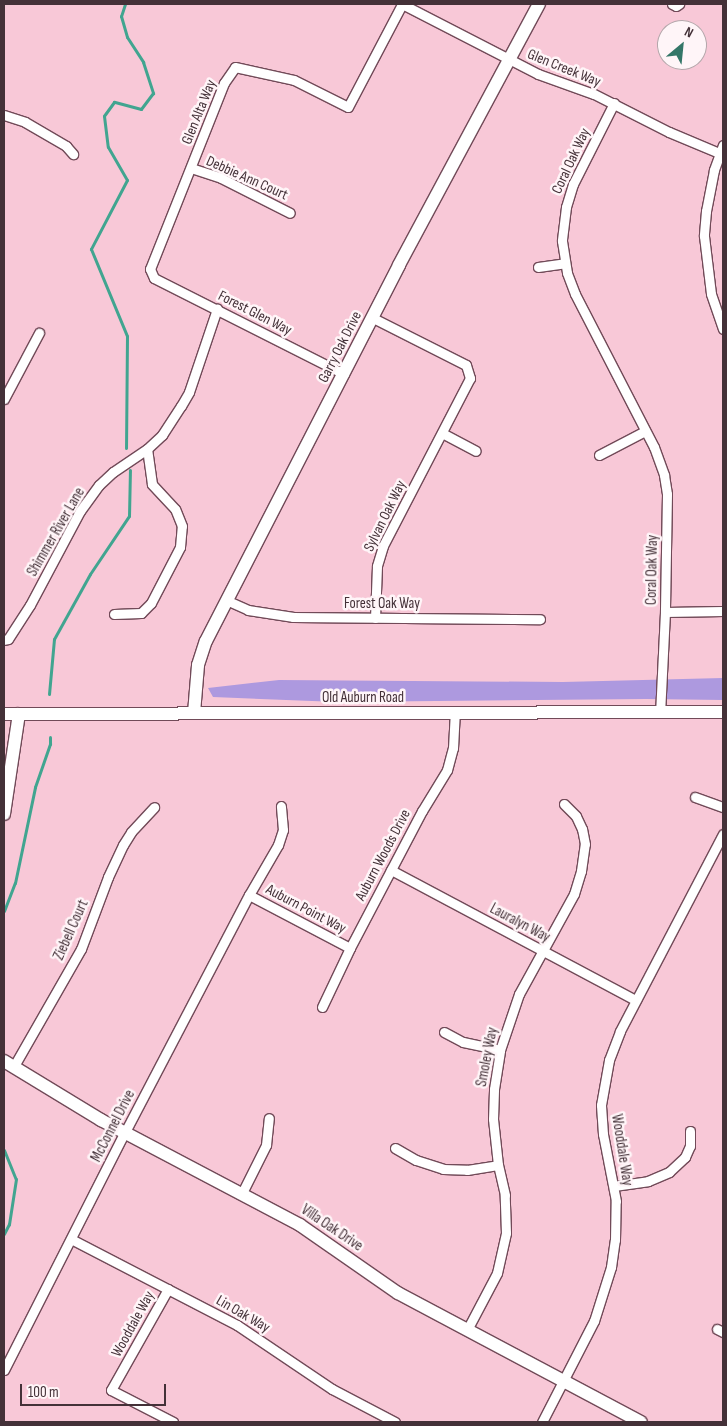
<!DOCTYPE html>
<html>
<head>
<meta charset="utf-8">
<style>
  body { margin:0 }
  #map { position:relative; width:727px; height:1426px; overflow:hidden; background:#f8c8d7; font-family:"Sofia Sans Condensed",sans-serif }
  div>[style] { position:absolute }
  [style*='--x'] { left:calc(var(--x)*1px); top:calc(var(--y)*1px); width:calc(var(--w)*1px); rotate:calc(var(--a)*1deg) }
  .green>* { inset:0; background:#ad99df }
  .stream>* { height:3px; margin:-1.5px; padding:0 1.5px; transform-origin:1.5px; border-radius:1.5px; background:#41a590 }
  .roads { filter:drop-shadow(1px 0 #714a58) drop-shadow(-1px 0 #714a58) drop-shadow(0 1px #714a58) drop-shadow(0 -1px #714a58) }
  .street>* { height:9px; margin:-4.5px; padding:0 4.5px; transform-origin:4.5px; border-radius:4.5px; background:#fff }
  .secondary>* { height:12px; margin:-6px; padding:0 6px; transform-origin:6px; border-radius:6px; background:#fff }
  span { translate:-50% -50%; white-space:nowrap; text-align:center; line-height:1.15; -webkit-text-stroke:5px #fff5f8; paint-order:stroke }
  .street-label { font-size:15px; color:#443138 }
  .frame { position:absolute; inset:0; border:5px solid #443138; pointer-events:none }
  .north { position:absolute; left:657px; top:20px; width:50px; height:50px; box-sizing:border-box; background:#fff5f8; border:1px solid #b4a7ab; border-radius:50%; rotate:28deg; font-size:14px; font-weight:700; line-height:20px; text-align:center; color:#443138 }
  .north::after { content:''; display:block; margin:auto; width:18px; height:22px; background:#347668; clip-path:polygon(50% 0,100% 100%,50% 72%,0 100%) }
  .scale { position:absolute; left:20px; top:1384px; width:146px; height:22px; box-sizing:border-box; border:2px solid #443138; border-top:0; padding-left:6px; font-size:15px; line-height:18px; white-space:nowrap; color:#443138; -webkit-text-stroke:4px #fff5f8; paint-order:stroke }
</style>
</head>
<body>
<div id="map">
  <div class="green">
    <i style="clip-path:polygon(723px 678px,723px 700px,646px 699px,338px 702px,213px 697px,208px 688px,279px 680px,563px 682px)"></i>
  </div>
  <div class="stream">
    <i style="--x:125;--y:4;--w:13;--a:108"></i>
    <i style="--x:121;--y:16;--w:22;--a:74"></i>
    <i style="--x:127;--y:37;--w:30;--a:57"></i>
    <i style="--x:143;--y:62;--w:33;--a:72"></i>
    <i style="--x:153;--y:93;--w:20;--a:127"></i>
    <i style="--x:141;--y:109;--w:28;--a:-165"></i>
    <i style="--x:114;--y:102;--w:17;--a:126"></i>
    <i style="--x:104;--y:116;--w:31;--a:83"></i>
    <i style="--x:108;--y:147;--w:38;--a:60"></i>
    <i style="--x:127;--y:180;--w:78;--a:117.6"></i>
    <i style="--x:91;--y:249;--w:94;--a:67.5"></i>
    <i style="--x:127;--y:336;--w:112;--a:90.5"></i>
    <i style="--x:49;--y:694;--w:55;--a:-84.8"></i>
    <i style="--x:54;--y:639;--w:74;--a:-61"></i>
    <i style="--x:90;--y:574;--w:70;--a:-56.1"></i>
    <i style="--x:129;--y:516;--w:46;--a:-88.8"></i>
    <i style="--x:4;--y:911;--w:30;--a:-69"></i>
    <i style="--x:15;--y:883;--w:98;--a:-78.2"></i>
    <i style="--x:35;--y:787;--w:46;--a:-70.8"></i>
    <i style="--x:50;--y:744;--w:7;--a:-90"></i>
    <i style="--x:4;--y:1150;--w:31;--a:68"></i>
    <i style="--x:16;--y:1179;--w:46;--a:98.8"></i>
    <i style="--x:9;--y:1224;--w:11;--a:117"></i>
  </div>
  <div class="roads">
    <div class="street">
      <i style="--x:402;--y:4;--w:153;--a:27.2"></i>
      <i style="--x:538;--y:74;--w:59;--a:19.7"></i>
      <i style="--x:594;--y:94;--w:84;--a:26.9"></i>
      <i style="--x:669;--y:132;--w:54;--a:22.8"></i>
      <i style="--x:672;--y:4;--w:4;--a:27"></i>
      <i style="--x:676;--y:6;--w:4;--a:-34"></i>
      <i style="--x:614;--y:103;--w:91;--a:116.8"></i>
      <i style="--x:573;--y:184;--w:24;--a:107"></i>
      <i style="--x:566;--y:207;--w:34;--a:97"></i>
      <i style="--x:562;--y:241;--w:32;--a:81"></i>
      <i style="--x:567;--y:273;--w:22;--a:69"></i>
      <i style="--x:575;--y:294;--w:172;--a:62.7"></i>
      <i style="--x:654;--y:447;--w:30;--a:70"></i>
      <i style="--x:664;--y:475;--w:19;--a:81"></i>
      <i style="--x:667;--y:494;--w:118;--a:91"></i>
      <i style="--x:665;--y:612;--w:101;--a:92.8"></i>
      <i style="--x:4;--y:115;--w:22;--a:18"></i>
      <i style="--x:25;--y:122;--w:48;--a:30.3"></i>
      <i style="--x:66;--y:146;--w:11;--a:49"></i>
      <i style="--x:723;--y:145;--w:27;--a:110"></i>
      <i style="--x:714;--y:170;--w:42;--a:101"></i>
      <i style="--x:706;--y:211;--w:25;--a:95"></i>
      <i style="--x:704;--y:236;--w:58;--a:83.1"></i>
      <i style="--x:711;--y:294;--w:37;--a:71"></i>
      <i style="--x:191;--y:168;--w:32;--a:18"></i>
      <i style="--x:221;--y:178;--w:77;--a:26.9"></i>
      <i style="--x:538;--y:267;--w:27;--a:-8"></i>
      <i style="--x:373;--y:318;--w:104;--a:26.8"></i>
      <i style="--x:466;--y:365;--w:14;--a:73"></i>
      <i style="--x:470;--y:378;--w:189;--a:117.4"></i>
      <i style="--x:383;--y:546;--w:21;--a:107"></i>
      <i style="--x:377;--y:566;--w:52;--a:92.2"></i>
      <i style="--x:344;--y:374;--w:213;--a:-153.2"></i>
      <i style="--x:154;--y:278;--w:10;--a:-114"></i>
      <i style="--x:150;--y:269;--w:200;--a:-68.3"></i>
      <i style="--x:224;--y:83;--w:19;--a:-55"></i>
      <i style="--x:235;--y:67;--w:60;--a:12.4"></i>
      <i style="--x:294;--y:80;--w:60;--a:26.6"></i>
      <i style="--x:348;--y:107;--w:116;--a:-62.3"></i>
      <i style="--x:4;--y:399;--w:75;--a:-62.1"></i>
      <i style="--x:442;--y:433;--w:38;--a:28"></i>
      <i style="--x:599;--y:455;--w:52;--a:-27.6"></i>
      <i style="--x:226;--y:600;--w:24;--a:24"></i>
      <i style="--x:248;--y:610;--w:46;--a:8.8"></i>
      <i style="--x:293;--y:617;--w:247;--a:0.5"></i>
      <i style="--x:665;--y:612;--w:58;--a:-1"></i>
      <i style="--x:114;--y:614;--w:27;--a:-2"></i>
      <i style="--x:141;--y:613;--w:14;--a:-45"></i>
      <i style="--x:151;--y:603;--w:63;--a:-62.6"></i>
      <i style="--x:180;--y:547;--w:21;--a:-85"></i>
      <i style="--x:182;--y:526;--w:18;--a:-112"></i>
      <i style="--x:175;--y:509;--w:34;--a:-133"></i>
      <i style="--x:152;--y:484;--w:35;--a:-98"></i>
      <i style="--x:4;--y:640;--w:4;--a:-14"></i>
      <i style="--x:8;--y:639;--w:40;--a:-57.1"></i>
      <i style="--x:30;--y:605;--w:106;--a:-62"></i>
      <i style="--x:80;--y:511;--w:32;--a:-54"></i>
      <i style="--x:99;--y:485;--w:19;--a:-43"></i>
      <i style="--x:113;--y:472;--w:41;--a:-34.1"></i>
      <i style="--x:147;--y:449;--w:21;--a:-43"></i>
      <i style="--x:162;--y:435;--w:35;--a:-57"></i>
      <i style="--x:181;--y:406;--w:16;--a:-60"></i>
      <i style="--x:189;--y:392;--w:88;--a:-71.4"></i>
      <i style="--x:695;--y:797;--w:30;--a:20"></i>
      <i style="--x:391;--y:870;--w:277;--a:28"></i>
      <i style="--x:249;--y:895;--w:114;--a:27.7"></i>
      <i style="--x:322;--y:1007;--w:65;--a:-64.6"></i>
      <i style="--x:350;--y:948;--w:155;--a:-62.3"></i>
      <i style="--x:422;--y:811;--w:48;--a:-58.6"></i>
      <i style="--x:447;--y:770;--w:23;--a:-75"></i>
      <i style="--x:453;--y:748;--w:34;--a:-87"></i>
      <i style="--x:444;--y:1032;--w:21;--a:28"></i>
      <i style="--x:463;--y:1042;--w:38;--a:12"></i>
      <i style="--x:14;--y:1066;--w:135;--a:-60.2"></i>
      <i style="--x:81;--y:949;--w:77;--a:-69.4"></i>
      <i style="--x:108;--y:877;--w:35;--a:-65"></i>
      <i style="--x:123;--y:845;--w:15;--a:-58"></i>
      <i style="--x:131;--y:832;--w:34;--a:-47"></i>
      <i style="--x:395;--y:1148;--w:24;--a:30"></i>
      <i style="--x:416;--y:1160;--w:28;--a:18"></i>
      <i style="--x:443;--y:1169;--w:24;--a:2"></i>
      <i style="--x:467;--y:1170;--w:31;--a:-9"></i>
      <i style="--x:614;--y:1186;--w:34;--a:-8"></i>
      <i style="--x:648;--y:1181;--w:23;--a:-23"></i>
      <i style="--x:669;--y:1172;--w:22;--a:-43"></i>
      <i style="--x:685;--y:1157;--w:12;--a:-66"></i>
      <i style="--x:690;--y:1146;--w:15;--a:-90"></i>
      <i style="--x:242;--y:1193;--w:54;--a:-63.4"></i>
      <i style="--x:266;--y:1145;--w:27;--a:-84"></i>
      <i style="--x:71;--y:1239;--w:187;--a:27.4"></i>
      <i style="--x:237;--y:1325;--w:115;--a:34"></i>
      <i style="--x:332;--y:1389;--w:71;--a:27.6"></i>
      <i style="--x:168;--y:1289;--w:116;--a:119.4"></i>
      <i style="--x:111;--y:1390;--w:70;--a:27.3"></i>
      <i style="--x:717;--y:1329;--w:7;--a:27"></i>
      <i style="--x:467;--y:1330;--w:64;--a:-62.2"></i>
      <i style="--x:497;--y:1273;--w:41;--a:-77.3"></i>
      <i style="--x:506;--y:1233;--w:38;--a:-92"></i>
      <i style="--x:505;--y:1195;--w:31;--a:-103"></i>
      <i style="--x:498;--y:1165;--w:46;--a:-96.2"></i>
      <i style="--x:493;--y:1119;--w:30;--a:-88"></i>
      <i style="--x:494;--y:1089;--w:39;--a:-81"></i>
      <i style="--x:500;--y:1050;--w:59;--a:-71.3"></i>
      <i style="--x:519;--y:994;--w:114;--a:-61.2"></i>
      <i style="--x:574;--y:894;--w:24;--a:-73"></i>
      <i style="--x:581;--y:871;--w:27;--a:-82"></i>
      <i style="--x:585;--y:844;--w:15;--a:-101"></i>
      <i style="--x:582;--y:829;--w:14;--a:-115"></i>
      <i style="--x:576;--y:816;--w:17;--a:-135"></i>
      <i style="--x:4;--y:1370;--w:267;--a:-63.1"></i>
      <i style="--x:125;--y:1132;--w:267;--a:-62.4"></i>
      <i style="--x:249;--y:895;--w:58;--a:-59.9"></i>
      <i style="--x:278;--y:845;--w:16;--a:-72"></i>
      <i style="--x:283;--y:830;--w:24;--a:-95"></i>
      <i style="--x:542;--y:1422;--w:114;--a:-62.8"></i>
      <i style="--x:594;--y:1321;--w:57;--a:-72.5"></i>
      <i style="--x:611;--y:1267;--w:27;--a:-82"></i>
      <i style="--x:615;--y:1240;--w:39;--a:-89"></i>
      <i style="--x:616;--y:1201;--w:68;--a:-101"></i>
      <i style="--x:603;--y:1134;--w:29;--a:-94"></i>
      <i style="--x:601;--y:1105;--w:46;--a:-79.9"></i>
      <i style="--x:609;--y:1060;--w:31;--a:-69"></i>
      <i style="--x:620;--y:1031;--w:222;--a:-62.4"></i>
    </div>
    <div class="secondary">
      <i style="--x:194;--y:713;--w:48;--a:-85.2"></i>
      <i style="--x:198;--y:665;--w:25;--a:-72"></i>
      <i style="--x:206;--y:641;--w:423;--a:-62.8"></i>
      <i style="--x:399;--y:265;--w:296;--a:-61.8"></i>
      <i style="--x:4;--y:714;--w:719;--a:-0.16"></i>
      <i style="--x:4;--y:814;--w:101;--a:-81.5"></i>
      <i style="--x:4;--y:1061;--w:114;--a:31.3"></i>
      <i style="--x:101;--y:1120;--w:225;--a:27.8"></i>
      <i style="--x:300;--y:1225;--w:119;--a:34.8"></i>
      <i style="--x:398;--y:1293;--w:275;--a:28"></i>
    </div>
  </div>
  <div class="street-label">
    <span style="left:564px;top:68px;rotate:22deg">Glen Creek Way</span>
    <span style="left:199px;top:112px;rotate:-68deg">Glen Alta Way</span>
    <span style="left:571px;top:161px;rotate:-65deg">Coral Oak Way</span>
    <span style="left:247px;top:178px;rotate:24deg">Debbie Ann Court</span>
    <span style="left:255px;top:313px;rotate:27deg">Forest Glen Way</span>
    <span style="left:340px;top:347px;rotate:-63deg">Garry Oak Drive</span>
    <span style="left:385px;top:516px;rotate:-64deg">Sylvan Oak Way</span>
    <span style="left:56px;top:532px;rotate:-60deg">Shimmer River Lane</span>
    <span style="left:652px;top:570px;rotate:-89deg">Coral Oak Way</span>
    <span style="left:382px;top:604px">Forest Oak Way</span>
    <span style="left:363px;top:698px">Old Auburn Road</span>
    <span style="left:383px;top:855px;rotate:-62deg">Auburn Woods Drive</span>
    <span style="left:306px;top:909px;rotate:28deg">Auburn Point Way</span>
    <span style="left:520px;top:923px;rotate:28deg">Lauralyn Way</span>
    <span style="left:71px;top:930px;rotate:-66deg">Ziebell Court</span>
    <span style="left:487px;top:1057px;rotate:-79deg">Smoley Way</span>
    <span style="left:113px;top:1126px;rotate:-63deg">McConnel Drive</span>
    <span style="left:622px;top:1150px;rotate:81deg">Wooddale Way</span>
    <span style="left:332px;top:1228px;rotate:34deg">Villa Oak Drive</span>
    <span style="left:243px;top:1314px;rotate:30deg">Lin Oak Way</span>
    <span style="left:133px;top:1324px;rotate:-61deg">Wooddale Way</span>
  </div>
  <div class="frame"></div>
  <div class="north">N</div>
  <div class="scale">100 m</div>
</div>
</body>
</html>
